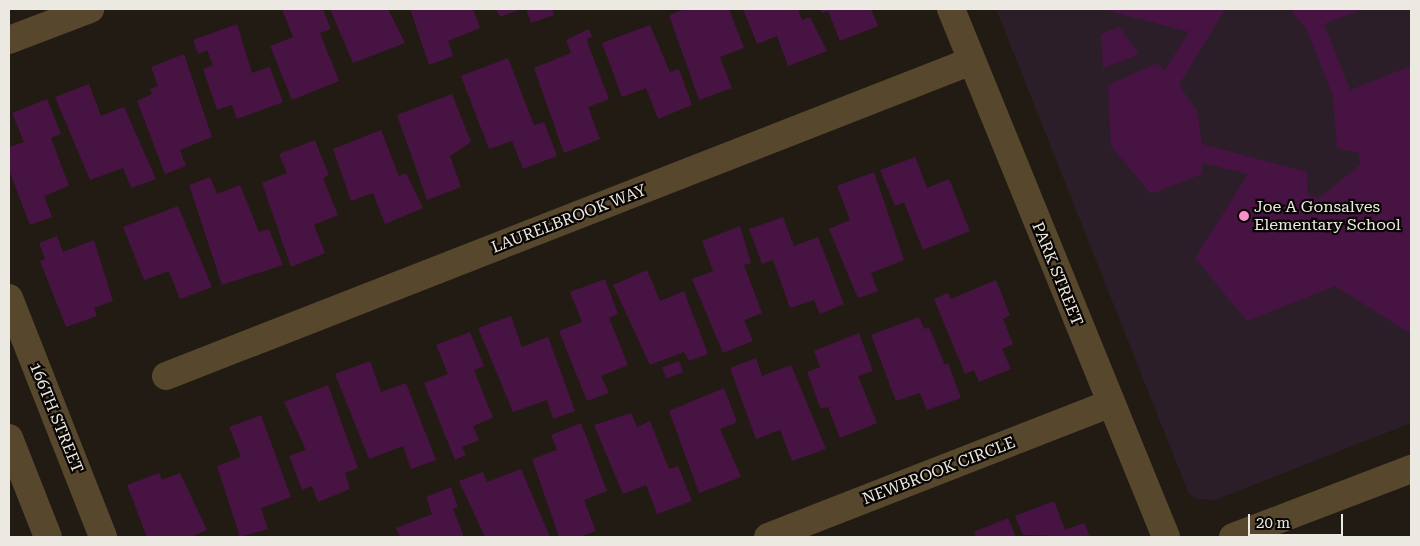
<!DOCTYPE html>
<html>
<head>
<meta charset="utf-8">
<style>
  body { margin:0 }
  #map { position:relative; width:1420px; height:546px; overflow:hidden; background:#211b13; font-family:"Roboto Serif",serif }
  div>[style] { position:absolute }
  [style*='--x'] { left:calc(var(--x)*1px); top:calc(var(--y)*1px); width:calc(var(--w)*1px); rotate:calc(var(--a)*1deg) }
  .education>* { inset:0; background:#2c1e29 }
  .building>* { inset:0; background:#471343; transform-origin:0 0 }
  .minor>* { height:28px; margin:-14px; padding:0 14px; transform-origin:14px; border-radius:14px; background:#57482d }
  .dots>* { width:14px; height:14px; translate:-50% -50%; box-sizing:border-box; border:2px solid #090604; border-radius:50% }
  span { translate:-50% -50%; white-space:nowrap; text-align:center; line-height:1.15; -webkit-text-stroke:4.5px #090604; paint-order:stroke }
  .poi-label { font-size:16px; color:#ece8e2 }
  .left { translate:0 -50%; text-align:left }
  .street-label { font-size:16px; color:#ece8e2 }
  .frame { position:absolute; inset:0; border:10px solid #ece8e2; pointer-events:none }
  .scale { position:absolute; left:1248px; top:514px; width:95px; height:22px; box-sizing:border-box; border:2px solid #ece8e2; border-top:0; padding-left:6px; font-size:15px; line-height:18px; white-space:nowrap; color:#ece8e2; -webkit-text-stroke:4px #090604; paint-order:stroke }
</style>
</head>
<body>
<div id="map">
  <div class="education">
    <i style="clip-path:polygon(996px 9px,1411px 9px,1411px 423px,1215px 500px,1197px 499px,1189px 494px)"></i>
  </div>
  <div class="building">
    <i style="clip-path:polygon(282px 9px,323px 9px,331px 29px,320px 33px,339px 81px,292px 100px,270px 46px,293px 37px)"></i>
    <i style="clip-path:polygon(330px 9px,388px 9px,405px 43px,353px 63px)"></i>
    <i style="clip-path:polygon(410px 9px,473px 9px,480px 28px,448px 41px,453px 56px,429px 65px)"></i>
    <i style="clip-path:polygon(496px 9px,522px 9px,500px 17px)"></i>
    <i style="clip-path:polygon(526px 9px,552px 9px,554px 15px,531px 23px)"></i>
    <i style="clip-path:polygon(685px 9px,729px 9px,744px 48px,720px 57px,732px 88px,699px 100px,669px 15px)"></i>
    <i style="clip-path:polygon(743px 9px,798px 9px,802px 20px,810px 17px,827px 51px,788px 66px,777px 36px,757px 44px)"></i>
    <i style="clip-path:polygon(821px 9px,871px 9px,878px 26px,840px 41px,828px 11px,822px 13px)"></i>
    <i style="clip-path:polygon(1102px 9px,1225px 9px,1179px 85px,1197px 111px,1202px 144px,1307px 172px,1308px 195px,1319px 198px,1360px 165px,1359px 153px,1337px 148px,1333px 96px,1307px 30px,1290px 9px,1362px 9px,1324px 24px,1350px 90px,1411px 66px,1411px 330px,1408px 332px,1335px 286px,1247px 321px,1195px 258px,1248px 174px,1202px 163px,1202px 174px,1151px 194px,1111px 146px,1108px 85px,1158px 63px,1164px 71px,1189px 32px)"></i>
    <i style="clip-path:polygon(237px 24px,252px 73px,270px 67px,283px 102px,237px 119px,232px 105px,217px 110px,203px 69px,213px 65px,207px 50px,198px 54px,193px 40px)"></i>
    <i style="clip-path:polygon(650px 25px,670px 72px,679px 69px,692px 105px,658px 119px,646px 88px,622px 97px,602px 43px)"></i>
    <i style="clip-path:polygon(1119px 27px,1139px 54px,1103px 68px,1101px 34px)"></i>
    <i style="clip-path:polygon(589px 29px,592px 37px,587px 39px,589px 47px,609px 99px,588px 107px,600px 139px,564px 153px,534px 68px,571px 53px,566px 40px)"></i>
    <i style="clip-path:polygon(184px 54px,212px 137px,180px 150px,186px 166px,165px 174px,137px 101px,152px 94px,150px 89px,158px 86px,151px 67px)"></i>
    <i style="clip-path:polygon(508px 58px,534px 125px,544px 122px,557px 156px,523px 169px,512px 141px,489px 149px,461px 76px)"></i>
    <i style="clip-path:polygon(89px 84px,101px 116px,124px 107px,156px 179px,131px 188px,123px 168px,90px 180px,55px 97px)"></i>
    <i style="clip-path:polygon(452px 94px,471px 142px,450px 156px,461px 187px,427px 200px,397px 115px)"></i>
    <i style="clip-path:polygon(47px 99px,61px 134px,51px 138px,69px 186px,44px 196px,52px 217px,30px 225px,9px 170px,9px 147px,24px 142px,12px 113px)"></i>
    <i style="clip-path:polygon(381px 130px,399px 176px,406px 173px,423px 208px,385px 224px,373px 193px,351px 201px,333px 149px)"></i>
    <i style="clip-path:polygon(315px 140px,329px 175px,323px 178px,338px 215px,314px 225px,325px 253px,291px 267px,262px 183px,287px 173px,279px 154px)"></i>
    <i style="clip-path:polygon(915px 157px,927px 188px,949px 179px,970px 231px,923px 250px,904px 202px,895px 206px,880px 170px)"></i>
    <i style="clip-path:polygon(874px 172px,904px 260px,871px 273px,878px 291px,858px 298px,829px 229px,850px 220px,837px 186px)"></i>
    <i style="clip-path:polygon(210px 177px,217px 194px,240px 185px,259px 232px,269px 229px,283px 265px,222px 285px,189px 185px)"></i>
    <i style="clip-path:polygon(178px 206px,212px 287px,180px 299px,169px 271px,144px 280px,123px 227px)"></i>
    <i style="clip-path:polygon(783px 217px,794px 246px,818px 237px,844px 304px,820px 314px,814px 300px,790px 308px,773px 260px,762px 264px,749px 229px)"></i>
    <i style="clip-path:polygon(740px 226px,751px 263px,744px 265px,762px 313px,744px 320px,753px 341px,723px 353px,692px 279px,713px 271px,702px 241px)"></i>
    <i style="clip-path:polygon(57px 236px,63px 252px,94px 240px,113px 301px,94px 308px,97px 316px,66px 327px,40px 261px,45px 259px,39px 243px)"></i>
    <i style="clip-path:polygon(647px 270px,660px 301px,684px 291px,708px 354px,689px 361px,684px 352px,650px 365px,613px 285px)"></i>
    <i style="clip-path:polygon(605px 279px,618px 314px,609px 318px,628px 365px,601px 376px,609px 393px,587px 401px,559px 331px,582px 322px,570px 292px)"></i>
    <i style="clip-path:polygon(996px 280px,1010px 315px,1003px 319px,1013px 344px,1002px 349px,1011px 369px,979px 382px,974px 370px,965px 374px,934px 299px,948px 293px,951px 299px)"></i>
    <i style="clip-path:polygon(511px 316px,522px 347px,548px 337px,575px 411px,553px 419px,547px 400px,513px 412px,478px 328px)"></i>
    <i style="clip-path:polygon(919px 317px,924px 329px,929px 327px,945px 365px,948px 363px,961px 398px,927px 410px,920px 393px,896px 401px,871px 335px)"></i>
    <i style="clip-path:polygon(470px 332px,484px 366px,474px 370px,493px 418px,473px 426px,479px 440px,462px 447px,466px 455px,455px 460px,424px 383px,448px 374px,436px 345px)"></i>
    <i style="clip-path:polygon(859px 333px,873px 371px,858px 376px,877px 423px,840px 438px,828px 407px,821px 409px,807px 372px,820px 367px,814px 351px)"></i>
    <i style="clip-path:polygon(756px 358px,762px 376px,791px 365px,826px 449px,792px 461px,780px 430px,756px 439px,730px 368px)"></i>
    <i style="clip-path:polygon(370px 361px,381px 392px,406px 383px,436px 460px,411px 469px,403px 446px,369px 459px,335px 374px)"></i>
    <i style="left:679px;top:361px;width:12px;height:18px;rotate:70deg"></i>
    <i style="clip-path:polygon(328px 385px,358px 468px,345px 473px,350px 489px,318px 502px,312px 486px,302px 490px,289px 456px,306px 450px,284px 402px)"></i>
    <i style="clip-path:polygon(724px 388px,737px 422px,720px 429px,741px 477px,699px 493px,669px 411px)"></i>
    <i style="clip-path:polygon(631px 413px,637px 427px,650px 421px,669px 469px,678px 466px,692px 501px,657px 514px,646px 485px,623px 494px,594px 425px)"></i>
    <i style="clip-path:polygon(261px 415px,291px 497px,261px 508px,268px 529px,240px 537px,217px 466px,241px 457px,229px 427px)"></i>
    <i style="clip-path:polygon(581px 423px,607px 491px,584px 500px,596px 531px,579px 537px,559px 537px,532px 459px,557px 450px,551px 435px)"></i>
    <i style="clip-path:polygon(521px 469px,550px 537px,485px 537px,459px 481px,483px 472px,487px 482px)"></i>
    <i style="clip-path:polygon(159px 473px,162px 480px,180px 473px,207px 530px,190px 537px,147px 537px,127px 485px)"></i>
    <i style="clip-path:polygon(451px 487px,458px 507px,453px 509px,464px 537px,400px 537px,396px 528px,432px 514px,426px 497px)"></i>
    <i style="clip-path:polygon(1054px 501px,1065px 530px,1084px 523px,1090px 537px,1023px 535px,1015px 516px)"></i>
    <i style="clip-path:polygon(1008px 518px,1016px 537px,976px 537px,974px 532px)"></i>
  </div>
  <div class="minor">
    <i style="--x:951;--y:9;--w:570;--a:67.84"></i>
    <i style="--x:9;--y:40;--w:87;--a:-20.9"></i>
    <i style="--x:9;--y:298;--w:257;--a:68.5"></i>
    <i style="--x:166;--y:376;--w:865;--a:-21.35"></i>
    <i style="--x:9;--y:438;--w:106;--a:68.5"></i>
    <i style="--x:768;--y:537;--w:366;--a:-21.3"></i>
    <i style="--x:1233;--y:537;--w:191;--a:-20.9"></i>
  </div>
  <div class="dots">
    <i style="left:1244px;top:216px;background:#f98fc9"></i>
  </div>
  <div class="poi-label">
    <span class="left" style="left:1254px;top:216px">Joe A Gonsalves<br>Elementary School</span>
  </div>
  <div class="street-label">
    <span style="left:569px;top:219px;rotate:-21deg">LAURELBROOK WAY</span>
    <span style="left:1057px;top:274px;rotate:68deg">PARK STREET</span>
    <span style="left:56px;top:418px;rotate:68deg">166TH STREET</span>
    <span style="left:939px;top:471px;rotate:-21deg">NEWBROOK CIRCLE</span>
  </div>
  <div class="frame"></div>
  <div class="scale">20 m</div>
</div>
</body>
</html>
